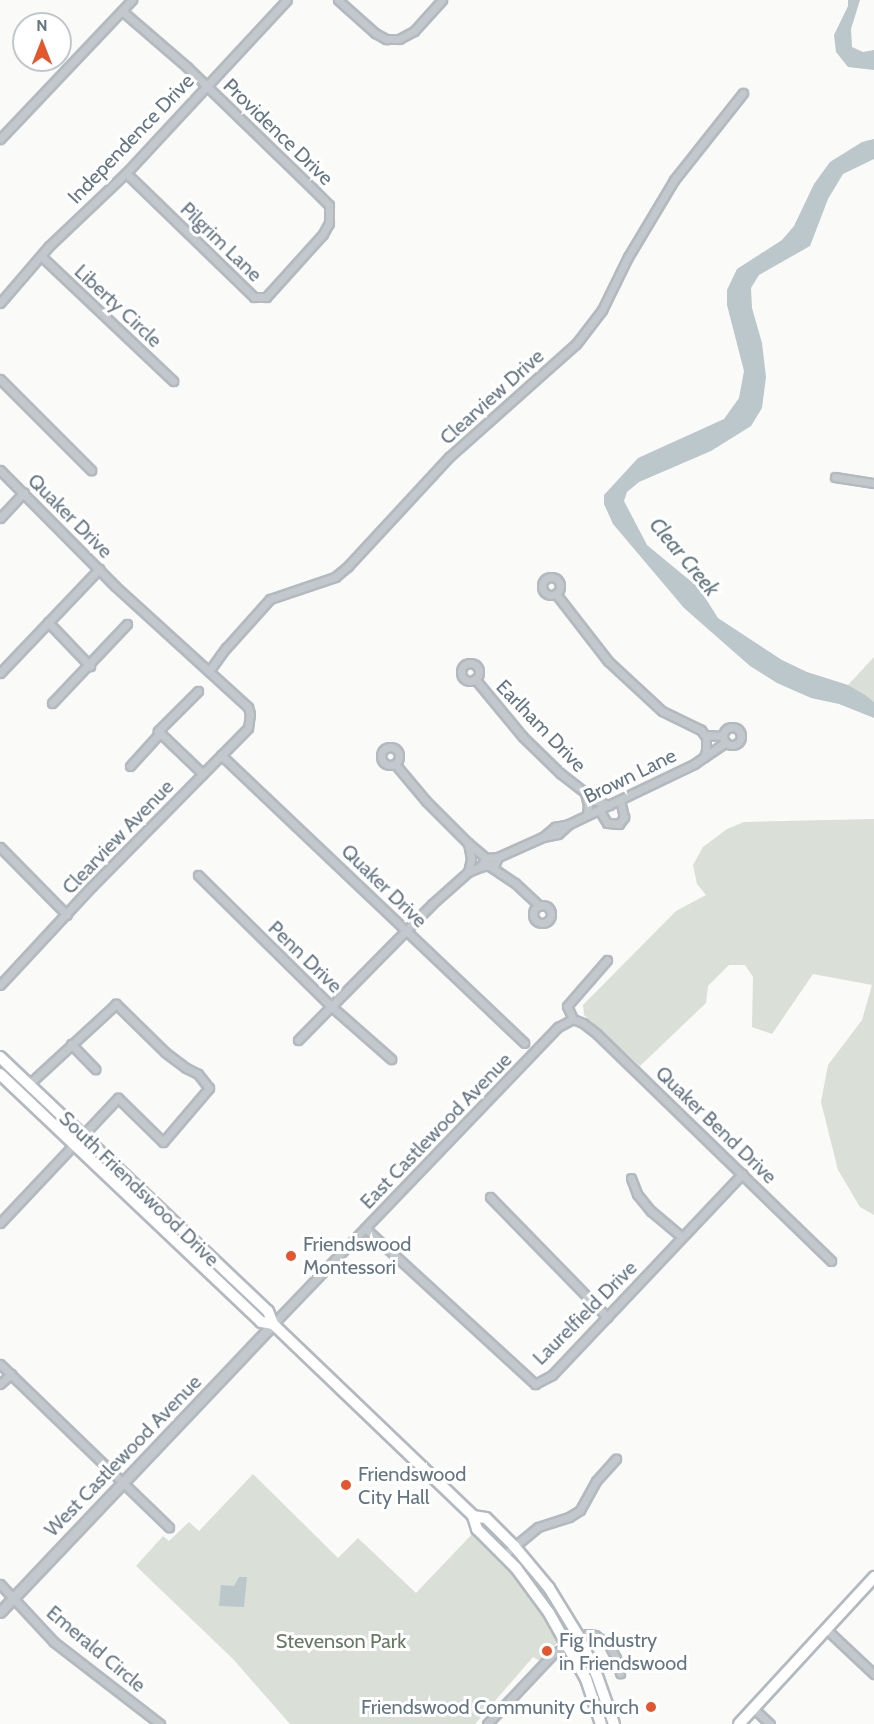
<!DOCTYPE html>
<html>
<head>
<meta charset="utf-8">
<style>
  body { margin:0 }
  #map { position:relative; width:874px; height:1724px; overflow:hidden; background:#fafaf8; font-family:Cabin,sans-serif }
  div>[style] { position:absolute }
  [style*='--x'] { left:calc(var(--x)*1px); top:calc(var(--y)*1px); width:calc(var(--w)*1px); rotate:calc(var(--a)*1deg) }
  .green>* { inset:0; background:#dadfd7 }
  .water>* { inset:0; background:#bbc7cb }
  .roads { filter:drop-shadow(2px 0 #b3babf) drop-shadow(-2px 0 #b3babf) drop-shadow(0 2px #b3babf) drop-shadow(0 -2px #b3babf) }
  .minor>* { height:7px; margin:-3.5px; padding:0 3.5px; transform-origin:3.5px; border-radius:3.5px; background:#c3c8cc }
  .minor>.ring { margin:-3.5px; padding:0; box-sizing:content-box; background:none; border:7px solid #c3c8cc; border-radius:50% }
  .tertiary>* { height:9px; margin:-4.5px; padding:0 4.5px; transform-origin:4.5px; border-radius:4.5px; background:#c3c8cc }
  .secondary>* { height:10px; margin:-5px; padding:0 5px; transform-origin:5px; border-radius:5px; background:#fff }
  .primary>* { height:10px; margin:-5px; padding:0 5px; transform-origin:5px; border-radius:5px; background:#fff }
  .dots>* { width:16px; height:16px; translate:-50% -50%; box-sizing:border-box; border:3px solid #fff; border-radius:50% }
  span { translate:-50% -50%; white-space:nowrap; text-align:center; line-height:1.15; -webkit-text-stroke:6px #fff; paint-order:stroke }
  .street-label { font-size:20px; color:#657683 }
  .poi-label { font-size:20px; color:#657683 }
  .left { translate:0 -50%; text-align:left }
  .right { translate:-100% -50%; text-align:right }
  .park-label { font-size:20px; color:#687a64 }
  .water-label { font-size:21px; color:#60757c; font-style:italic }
  .north { position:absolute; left:12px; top:12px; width:60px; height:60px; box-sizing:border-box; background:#fff; border:2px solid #c1c8cd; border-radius:50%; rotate:0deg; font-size:16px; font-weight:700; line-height:24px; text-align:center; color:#657683 }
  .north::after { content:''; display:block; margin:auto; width:21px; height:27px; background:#e4572e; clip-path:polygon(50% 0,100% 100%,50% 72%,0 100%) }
</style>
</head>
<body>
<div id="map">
  <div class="green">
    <i style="clip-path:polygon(874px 657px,874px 702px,848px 685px)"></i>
    <i style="clip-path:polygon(874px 819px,874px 1215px,860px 1207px,838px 1170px,821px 1102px,828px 1065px,862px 1020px,872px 985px,813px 974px,772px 1034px,752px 1027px,753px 977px,745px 965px,729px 965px,708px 986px,706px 1003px,640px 1066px,584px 1015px,583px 1005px,676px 911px,706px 895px,697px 884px,693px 865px,703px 847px,727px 829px,744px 822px)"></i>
    <i style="clip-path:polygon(253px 1474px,338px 1558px,358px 1538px,416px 1593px,475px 1531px,503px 1559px,538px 1603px,557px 1634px,558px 1642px,540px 1661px,533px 1657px,475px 1724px,290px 1724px,233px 1659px,136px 1566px,163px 1536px,169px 1541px,189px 1522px,199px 1531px)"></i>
  </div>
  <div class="water">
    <i style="clip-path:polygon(848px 0,860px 0,851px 29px,852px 47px,863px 52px,874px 50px,874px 70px,848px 67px,836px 52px,834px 35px,848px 6px)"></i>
    <i style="clip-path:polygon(874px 139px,874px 159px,843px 174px,828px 199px,810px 246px,759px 275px,751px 288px,752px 308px,762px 343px,766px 377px,762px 408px,751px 426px,711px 451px,639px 482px,627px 492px,624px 501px,647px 545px,699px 588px,718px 618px,782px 660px,807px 672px,848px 685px,865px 695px,874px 702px,874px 718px,839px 704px,811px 698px,777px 683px,750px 666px,684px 608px,613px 524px,604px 504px,604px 495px,638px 458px,724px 419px,739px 398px,744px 371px,727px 305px,727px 290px,737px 269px,782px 240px,794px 226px,814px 184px,830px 162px,862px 142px)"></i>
    <i style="clip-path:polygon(239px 1577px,247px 1577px,244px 1607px,219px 1606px,221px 1585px,234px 1586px)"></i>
  </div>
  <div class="roads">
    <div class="minor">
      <i style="--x:338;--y:0;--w:50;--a:41.7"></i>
      <i style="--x:375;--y:33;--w:13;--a:29"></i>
      <i style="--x:386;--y:39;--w:13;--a:0"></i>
      <i style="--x:399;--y:39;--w:17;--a:-28"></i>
      <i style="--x:414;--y:31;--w:42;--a:-47.9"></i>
      <i style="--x:122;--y:11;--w:86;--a:40.7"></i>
      <i style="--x:187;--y:67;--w:174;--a:44.1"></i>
      <i style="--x:312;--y:188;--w:24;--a:45"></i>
      <i style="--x:329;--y:205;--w:18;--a:90"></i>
      <i style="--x:329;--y:223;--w:13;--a:119"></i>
      <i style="--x:323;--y:234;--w:85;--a:132.1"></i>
      <i style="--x:266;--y:297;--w:12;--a:180"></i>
      <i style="--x:254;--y:297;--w:178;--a:-135.9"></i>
      <i style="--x:0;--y:139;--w:192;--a:-46.5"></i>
      <i style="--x:41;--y:256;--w:182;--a:43.4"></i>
      <i style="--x:0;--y:303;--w:75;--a:-49.3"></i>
      <i style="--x:49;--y:246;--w:106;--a:-43.5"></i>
      <i style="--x:126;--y:173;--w:236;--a:-47.1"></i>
      <i style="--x:0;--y:379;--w:129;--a:45"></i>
      <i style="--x:0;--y:470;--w:163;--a:45.2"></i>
      <i style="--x:115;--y:586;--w:180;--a:42.3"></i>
      <i style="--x:248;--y:707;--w:7;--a:74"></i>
      <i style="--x:250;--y:714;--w:14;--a:98"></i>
      <i style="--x:248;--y:728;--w:222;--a:134.6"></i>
      <i style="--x:92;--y:886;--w:135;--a:132.9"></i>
      <i style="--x:835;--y:477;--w:39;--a:9"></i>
      <i style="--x:0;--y:518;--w:35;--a:-47"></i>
      <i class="ring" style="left:542px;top:577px;width:11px;height:11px"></i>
      <i style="--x:48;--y:622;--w:61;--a:46.3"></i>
      <i class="ring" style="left:461px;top:663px;width:11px;height:11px"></i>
      <i style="--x:209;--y:671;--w:29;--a:-54"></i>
      <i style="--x:226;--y:648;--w:66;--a:-48.1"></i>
      <i style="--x:270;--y:599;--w:69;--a:-18.7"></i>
      <i style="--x:335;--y:577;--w:17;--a:-40"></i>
      <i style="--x:348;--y:566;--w:149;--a:-47.2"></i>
      <i style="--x:449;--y:457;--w:170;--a:-41.7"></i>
      <i style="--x:576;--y:344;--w:43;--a:-52.6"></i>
      <i style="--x:602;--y:310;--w:59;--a:-63.9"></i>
      <i style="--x:628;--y:257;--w:90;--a:-59.1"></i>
      <i style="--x:674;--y:180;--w:111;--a:-51.6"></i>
      <i style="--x:0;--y:673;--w:144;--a:-46.4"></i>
      <i style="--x:475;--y:679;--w:75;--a:50.4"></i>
      <i style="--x:523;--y:737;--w:52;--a:44.2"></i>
      <i style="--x:560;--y:773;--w:46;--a:37.9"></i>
      <i style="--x:596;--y:801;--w:14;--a:17"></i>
      <i style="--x:198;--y:691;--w:57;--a:135"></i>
      <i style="--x:158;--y:731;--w:62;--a:43.7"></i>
      <i style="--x:52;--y:703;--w:109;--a:-46.5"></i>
      <i class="ring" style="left:723px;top:727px;width:11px;height:11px"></i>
      <i style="--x:705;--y:735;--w:18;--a:3"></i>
      <i class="ring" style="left:381px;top:747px;width:11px;height:11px"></i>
      <i style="--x:221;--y:755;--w:418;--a:43.5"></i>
      <i style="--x:704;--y:757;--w:25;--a:-34"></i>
      <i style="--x:395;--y:764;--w:48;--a:50"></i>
      <i style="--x:426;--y:801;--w:59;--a:45"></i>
      <i style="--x:468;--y:843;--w:23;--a:40"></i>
      <i style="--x:130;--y:766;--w:45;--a:-47.7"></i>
      <i style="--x:585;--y:793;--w:12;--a:76"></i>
      <i style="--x:588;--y:805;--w:10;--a:96"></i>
      <i style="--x:599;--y:810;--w:15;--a:58"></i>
      <i style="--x:607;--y:823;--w:12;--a:5"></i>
      <i style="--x:619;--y:824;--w:9;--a:-54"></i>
      <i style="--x:624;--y:817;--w:17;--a:-103"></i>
      <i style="--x:543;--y:837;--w:16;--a:-40"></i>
      <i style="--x:555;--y:827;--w:14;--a:-12"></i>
      <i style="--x:468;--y:843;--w:16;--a:79"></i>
      <i style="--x:471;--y:859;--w:13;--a:103"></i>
      <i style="--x:0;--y:847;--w:95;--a:45.4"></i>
      <i style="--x:498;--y:857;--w:8;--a:113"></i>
      <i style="--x:495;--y:864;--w:15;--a:169"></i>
      <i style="--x:480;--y:867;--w:11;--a:-56"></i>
      <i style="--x:486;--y:858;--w:12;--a:-5"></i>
      <i style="--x:498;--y:857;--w:49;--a:-24"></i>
      <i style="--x:543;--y:837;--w:15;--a:-11"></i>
      <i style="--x:558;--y:834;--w:15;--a:-42"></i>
      <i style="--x:569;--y:824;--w:139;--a:-25.6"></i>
      <i style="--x:694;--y:764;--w:12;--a:-35"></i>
      <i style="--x:704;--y:757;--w:6;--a:-72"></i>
      <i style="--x:706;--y:751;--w:14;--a:-90"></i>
      <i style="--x:706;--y:737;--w:9;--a:-126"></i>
      <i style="--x:701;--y:730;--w:43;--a:-154"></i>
      <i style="--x:662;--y:711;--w:74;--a:-137.2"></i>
      <i style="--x:608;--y:661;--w:85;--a:-127.8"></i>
      <i style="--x:491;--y:867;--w:29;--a:34"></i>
      <i style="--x:515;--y:883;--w:33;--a:43"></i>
      <i style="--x:198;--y:875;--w:188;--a:44.6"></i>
      <i style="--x:332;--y:1007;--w:79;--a:41.4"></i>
      <i class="ring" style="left:533px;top:905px;width:11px;height:11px"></i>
      <i style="--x:573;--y:1019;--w:11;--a:22"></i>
      <i style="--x:583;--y:1023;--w:18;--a:38"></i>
      <i style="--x:597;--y:1034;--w:326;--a:44.1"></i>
      <i style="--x:573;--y:1019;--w:14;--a:-115"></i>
      <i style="--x:567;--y:1006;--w:61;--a:-49"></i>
      <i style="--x:298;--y:1040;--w:191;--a:-45.4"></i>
      <i style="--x:432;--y:904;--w:48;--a:-41.6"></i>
      <i style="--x:468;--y:872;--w:13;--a:-23"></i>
      <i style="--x:71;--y:1044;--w:35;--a:46"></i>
      <i style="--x:631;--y:1178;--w:17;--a:69"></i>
      <i style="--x:637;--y:1194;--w:22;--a:51"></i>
      <i style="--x:651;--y:1211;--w:40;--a:40"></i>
      <i style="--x:490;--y:1197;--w:168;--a:45.7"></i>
      <i style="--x:0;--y:1223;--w:172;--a:-46.7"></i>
      <i style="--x:118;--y:1098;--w:63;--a:44.4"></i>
      <i style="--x:163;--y:1142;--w:71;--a:-49.6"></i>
      <i style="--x:209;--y:1088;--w:18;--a:-128"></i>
      <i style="--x:198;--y:1074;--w:13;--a:-153"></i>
      <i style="--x:186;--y:1068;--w:26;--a:-143"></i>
      <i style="--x:165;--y:1052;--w:69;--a:-135.6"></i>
      <i style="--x:116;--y:1004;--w:118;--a:137.4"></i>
      <i style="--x:365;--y:1228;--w:231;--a:42.5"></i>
      <i style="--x:535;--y:1384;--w:19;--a:-28"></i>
      <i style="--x:552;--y:1375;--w:277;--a:-46.6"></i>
      <i style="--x:273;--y:1324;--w:412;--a:-46.2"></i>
      <i style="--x:558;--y:1027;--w:17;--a:-28"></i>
      <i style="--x:0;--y:1364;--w:235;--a:44"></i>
      <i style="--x:0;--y:1384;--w:15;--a:-42"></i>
      <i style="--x:504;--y:1555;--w:44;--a:-39.5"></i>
      <i style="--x:538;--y:1527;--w:33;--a:-18"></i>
      <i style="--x:569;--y:1517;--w:13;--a:-32"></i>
      <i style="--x:580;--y:1510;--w:33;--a:-61"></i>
      <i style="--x:596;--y:1481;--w:30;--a:-48"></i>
      <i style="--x:0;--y:1584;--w:79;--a:47"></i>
      <i style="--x:54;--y:1642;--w:134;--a:37.7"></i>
      <i style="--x:826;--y:1629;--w:66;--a:43.2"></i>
      <i style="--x:753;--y:1708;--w:23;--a:43"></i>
      <i style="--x:487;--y:1724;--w:96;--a:-46.7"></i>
      <i style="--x:553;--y:1654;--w:39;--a:-30"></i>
      <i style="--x:587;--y:1634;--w:8;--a:7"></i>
      <i style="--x:595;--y:1635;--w:17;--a:36"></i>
      <i style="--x:609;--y:1645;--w:15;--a:62"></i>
      <i style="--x:616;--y:1658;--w:16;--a:75"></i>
    </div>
    <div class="tertiary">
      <i style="--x:0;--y:1612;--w:397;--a:-46.5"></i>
    </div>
    <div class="secondary">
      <i style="--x:739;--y:1724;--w:200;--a:-47.4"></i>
    </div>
    <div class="primary">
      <i style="--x:0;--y:1057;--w:369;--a:43.5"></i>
      <i style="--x:268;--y:1311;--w:14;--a:69"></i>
      <i style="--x:273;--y:1324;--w:277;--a:43.8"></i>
      <i style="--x:473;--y:1516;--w:14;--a:73"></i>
      <i style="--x:477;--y:1529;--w:55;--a:45"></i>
      <i style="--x:516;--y:1568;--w:56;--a:53.7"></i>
      <i style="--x:549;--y:1613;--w:76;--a:60.7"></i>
      <i style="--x:586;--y:1679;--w:47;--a:71.6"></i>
      <i style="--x:0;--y:1074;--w:360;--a:43.5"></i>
      <i style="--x:261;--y:1322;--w:12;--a:9"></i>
      <i style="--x:473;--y:1516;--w:13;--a:9"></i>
      <i style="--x:486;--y:1518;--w:40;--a:45"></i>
      <i style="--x:514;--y:1546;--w:55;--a:50.2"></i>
      <i style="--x:549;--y:1588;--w:57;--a:58.5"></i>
      <i style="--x:579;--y:1637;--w:40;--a:65"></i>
      <i style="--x:596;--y:1673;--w:54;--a:70.6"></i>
    </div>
  </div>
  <div class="dots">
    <i style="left:291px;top:1256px;background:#e4572e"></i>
    <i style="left:346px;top:1485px;background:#e4572e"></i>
    <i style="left:547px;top:1651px;background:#e4572e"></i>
    <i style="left:651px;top:1707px;background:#e4572e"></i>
  </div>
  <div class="street-label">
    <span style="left:278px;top:132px;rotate:44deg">Providence Drive</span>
    <span style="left:131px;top:139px;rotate:-46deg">Independence Drive</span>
    <span style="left:221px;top:242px;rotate:44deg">Pilgrim Lane</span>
    <span style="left:118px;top:306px;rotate:43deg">Liberty Circle</span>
    <span style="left:492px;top:397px;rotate:-42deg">Clearview Drive</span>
    <span style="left:70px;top:516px;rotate:45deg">Quaker Drive</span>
    <span style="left:541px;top:726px;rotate:46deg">Earlham Drive</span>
    <span style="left:630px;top:776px;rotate:-26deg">Brown Lane</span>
    <span style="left:118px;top:837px;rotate:-46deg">Clearview Avenue</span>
    <span style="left:384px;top:886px;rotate:44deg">Quaker Drive</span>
    <span style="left:305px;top:957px;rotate:44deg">Penn Drive</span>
    <span style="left:716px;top:1125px;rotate:44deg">Quaker Bend Drive</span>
    <span style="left:436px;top:1131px;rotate:-46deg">East Castlewood Avenue</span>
    <span style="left:139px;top:1189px;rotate:44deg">South Friendswood Drive</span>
    <span style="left:585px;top:1313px;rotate:-45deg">Laurelfield Drive</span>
    <span style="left:123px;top:1456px;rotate:-46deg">West Castlewood Avenue</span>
    <span style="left:96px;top:1649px;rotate:40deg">Emerald Circle</span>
  </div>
  <div class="poi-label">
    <span class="left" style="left:303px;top:1256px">Friendswood<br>Montessori</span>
    <span class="left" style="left:358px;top:1486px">Friendswood<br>City Hall</span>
    <span class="left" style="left:559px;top:1652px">Fig Industry<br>in Friendswood</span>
    <span class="right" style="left:639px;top:1707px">Friendswood Community Church</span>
  </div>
  <div class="park-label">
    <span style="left:341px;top:1641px">Stevenson Park</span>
  </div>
  <div class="water-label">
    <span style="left:684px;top:557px;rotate:50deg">Clear Creek</span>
  </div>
  <div class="north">N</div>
</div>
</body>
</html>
